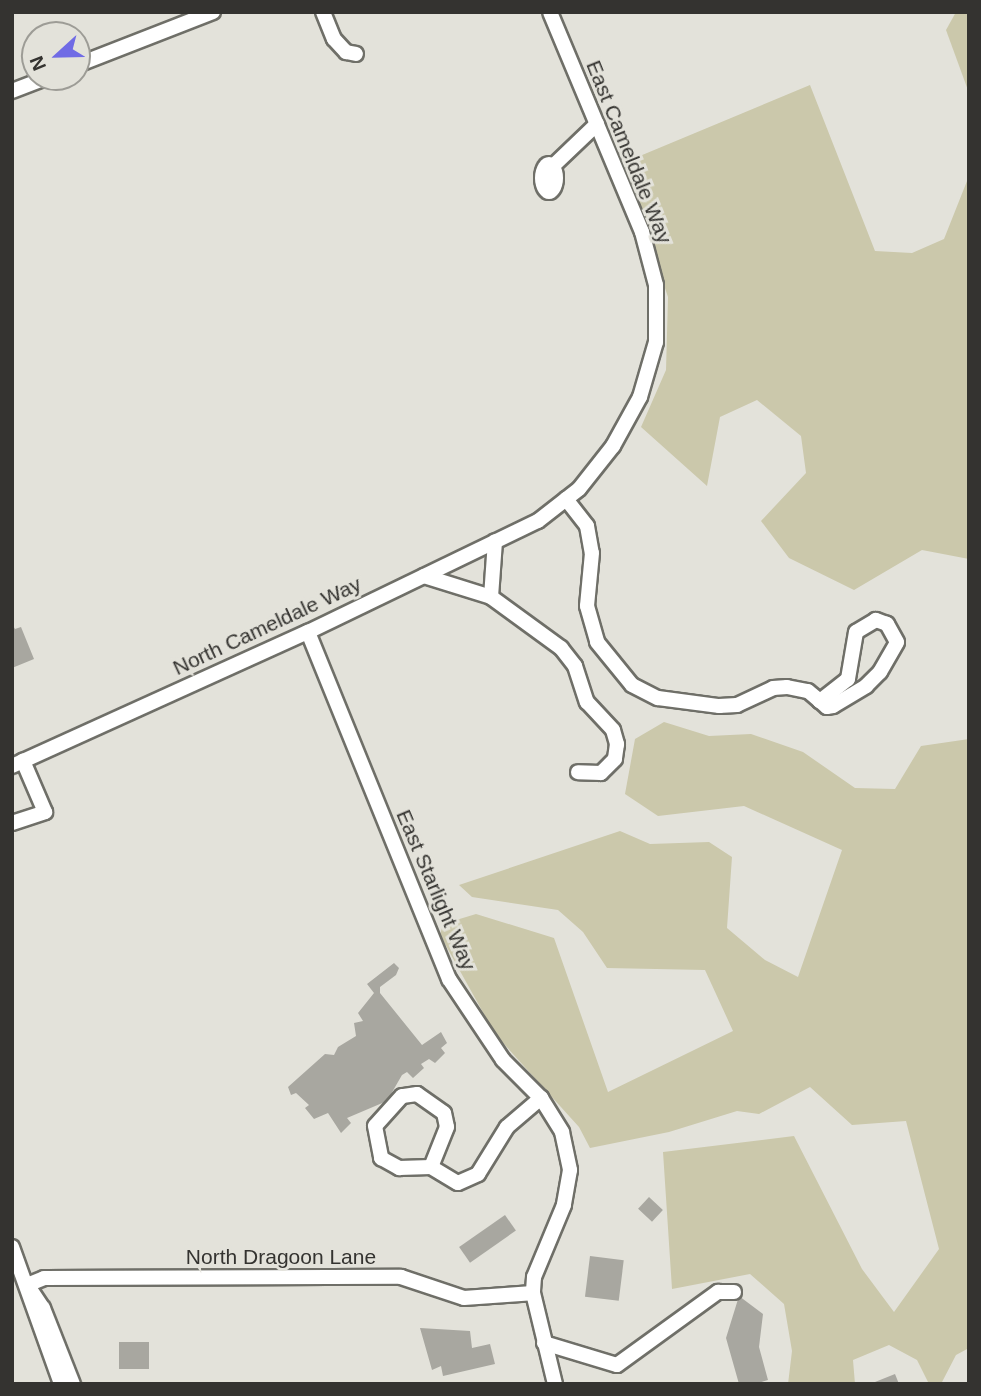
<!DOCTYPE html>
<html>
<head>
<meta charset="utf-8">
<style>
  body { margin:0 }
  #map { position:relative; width:981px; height:1396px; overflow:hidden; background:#e3e2da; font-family:Arial,sans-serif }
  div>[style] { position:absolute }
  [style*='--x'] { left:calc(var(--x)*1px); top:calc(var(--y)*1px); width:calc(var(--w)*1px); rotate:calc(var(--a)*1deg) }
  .green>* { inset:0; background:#cbc8ab }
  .building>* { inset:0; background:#a8a7a0; transform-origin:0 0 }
  .roads { filter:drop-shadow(2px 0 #6f6f68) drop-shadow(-2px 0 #6f6f68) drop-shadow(0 2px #6f6f68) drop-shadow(0 -2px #6f6f68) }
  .minor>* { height:14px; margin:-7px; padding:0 7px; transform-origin:7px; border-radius:7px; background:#fff }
  .minor>.ring { margin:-7px; padding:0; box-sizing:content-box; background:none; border:14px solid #fff; border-radius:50% }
  span { translate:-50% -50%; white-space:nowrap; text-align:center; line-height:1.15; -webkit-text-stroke:6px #e3e2da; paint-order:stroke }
  .street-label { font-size:21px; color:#343330 }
  .frame { position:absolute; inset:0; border:14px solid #343330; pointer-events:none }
  .north { position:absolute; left:21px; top:21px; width:70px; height:70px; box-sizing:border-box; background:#e3e2da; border:2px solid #9d9c96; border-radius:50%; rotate:248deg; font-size:19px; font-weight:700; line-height:28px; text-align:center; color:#343330 }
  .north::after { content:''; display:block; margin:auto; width:24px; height:32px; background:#706be5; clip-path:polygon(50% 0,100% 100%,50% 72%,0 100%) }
</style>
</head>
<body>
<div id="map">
  <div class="green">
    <i style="clip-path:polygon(956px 12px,969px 12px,969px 93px,946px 30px)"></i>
    <i style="clip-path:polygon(810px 85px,875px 251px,912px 253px,944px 239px,969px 176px,969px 559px,922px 550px,854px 590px,789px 558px,761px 521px,806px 473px,801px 436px,757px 400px,720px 417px,707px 486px,641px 427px,666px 370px,668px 297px,623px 163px)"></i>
    <i style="clip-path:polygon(664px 722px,709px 736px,751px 734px,803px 752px,855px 788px,895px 789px,921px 746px,969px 739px,969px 1348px,956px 1355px,941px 1384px,929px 1384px,917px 1360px,889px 1345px,853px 1360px,855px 1384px,788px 1384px,792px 1351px,784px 1304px,750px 1274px,672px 1289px,663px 1152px,794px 1136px,862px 1269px,894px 1312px,939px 1249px,906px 1121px,852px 1125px,810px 1087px,759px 1114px,737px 1111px,669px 1132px,590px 1148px,579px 1127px,495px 1034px,440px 935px,443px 924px,476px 914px,554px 938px,608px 1092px,733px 1031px,705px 970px,607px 968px,583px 932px,558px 910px,472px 897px,459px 885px,620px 831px,650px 844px,709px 842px,732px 857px,727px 928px,765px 960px,798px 977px,842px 850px,744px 806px,658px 816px,625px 794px,635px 739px)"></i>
  </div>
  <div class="building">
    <i style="clip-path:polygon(12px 624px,15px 629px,21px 627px,34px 659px,12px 668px)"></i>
    <i style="clip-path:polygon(394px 963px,399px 968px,396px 975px,380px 987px,380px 993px,422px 1045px,441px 1032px,447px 1043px,441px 1048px,445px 1053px,435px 1063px,429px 1059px,421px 1064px,424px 1068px,413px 1078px,407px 1072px,402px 1075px,387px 1101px,347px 1118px,351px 1123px,341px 1133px,328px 1113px,314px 1119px,305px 1108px,309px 1105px,296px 1093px,291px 1095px,288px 1087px,325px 1054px,334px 1055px,338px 1047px,356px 1036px,354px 1023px,363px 1021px,358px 1013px,374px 993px,367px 984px)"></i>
    <i style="left:649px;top:1197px;width:19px;height:16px;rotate:43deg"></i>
    <i style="left:505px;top:1215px;width:19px;height:56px;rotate:55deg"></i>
    <i style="left:590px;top:1256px;width:34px;height:41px;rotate:7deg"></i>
    <i style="clip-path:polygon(739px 1296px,763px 1314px,759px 1347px,768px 1380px,754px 1384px,739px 1384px,726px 1338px)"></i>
    <i style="clip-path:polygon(420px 1328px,470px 1331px,472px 1348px,490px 1344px,495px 1364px,443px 1376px,441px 1366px,432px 1370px)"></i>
    <i style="left:119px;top:1342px;width:30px;height:27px"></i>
    <i style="clip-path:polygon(895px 1374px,899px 1384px,870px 1384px)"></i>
  </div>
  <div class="roads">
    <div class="minor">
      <i style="--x:323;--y:12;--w:29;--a:68"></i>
      <i style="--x:334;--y:39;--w:18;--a:47"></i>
      <i style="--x:346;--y:52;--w:10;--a:11"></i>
      <i style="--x:77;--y:65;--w:146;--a:-21.3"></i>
      <i style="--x:12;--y:91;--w:39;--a:-21"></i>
      <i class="ring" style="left:542px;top:164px;width:-2px;height:-2px"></i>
      <i style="--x:553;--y:166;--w:61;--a:-43.7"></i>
      <i style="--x:566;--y:499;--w:34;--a:52"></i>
      <i style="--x:587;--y:526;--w:27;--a:80"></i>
      <i style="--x:592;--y:553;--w:53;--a:95.4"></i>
      <i style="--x:587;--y:606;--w:37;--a:74"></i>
      <i style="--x:597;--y:642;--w:55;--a:50.9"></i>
      <i style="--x:632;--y:685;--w:29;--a:27"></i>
      <i style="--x:658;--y:698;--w:62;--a:7.5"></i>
      <i style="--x:719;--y:706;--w:18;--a:-3"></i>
      <i style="--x:737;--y:705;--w:40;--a:-25"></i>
      <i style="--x:773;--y:688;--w:14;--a:-4"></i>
      <i style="--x:787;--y:687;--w:21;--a:11"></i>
      <i style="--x:808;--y:691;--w:16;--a:40"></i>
      <i style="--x:820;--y:701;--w:9;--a:41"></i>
      <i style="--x:827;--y:707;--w:6;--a:-9"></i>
      <i style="--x:833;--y:706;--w:39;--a:-31"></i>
      <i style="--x:866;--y:686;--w:20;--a:-45"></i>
      <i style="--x:880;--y:672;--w:34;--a:-60"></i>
      <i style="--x:897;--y:642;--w:21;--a:-119"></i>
      <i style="--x:887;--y:624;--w:12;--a:-160"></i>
      <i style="--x:876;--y:620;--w:23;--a:149"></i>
      <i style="--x:856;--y:632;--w:48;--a:99.7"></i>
      <i style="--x:848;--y:679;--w:36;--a:142"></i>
      <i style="--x:424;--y:576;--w:70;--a:17.4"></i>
      <i style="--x:491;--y:597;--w:87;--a:36.1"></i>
      <i style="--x:561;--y:648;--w:23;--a:52"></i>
      <i style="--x:575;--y:666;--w:38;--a:72"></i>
      <i style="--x:587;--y:702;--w:38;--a:47"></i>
      <i style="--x:613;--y:730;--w:15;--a:74"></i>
      <i style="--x:617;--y:744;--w:15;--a:98"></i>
      <i style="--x:615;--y:759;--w:20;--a:135"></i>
      <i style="--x:601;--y:773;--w:23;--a:-178"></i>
      <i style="--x:491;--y:597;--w:56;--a:-85.9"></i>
      <i style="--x:308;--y:632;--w:375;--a:67.9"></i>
      <i style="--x:449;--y:979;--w:97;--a:56.3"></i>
      <i style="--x:503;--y:1060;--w:54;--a:45"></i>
      <i style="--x:541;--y:1098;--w:40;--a:58"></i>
      <i style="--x:562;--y:1132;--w:39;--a:78"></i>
      <i style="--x:570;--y:1170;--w:36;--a:100"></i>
      <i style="--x:564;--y:1205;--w:78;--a:112.6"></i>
      <i style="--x:534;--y:1277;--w:16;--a:94"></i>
      <i style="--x:533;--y:1293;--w:94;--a:76.4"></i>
      <i style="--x:12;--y:766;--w:325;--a:-24.4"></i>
      <i style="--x:308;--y:632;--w:255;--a:-25.8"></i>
      <i style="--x:538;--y:521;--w:52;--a:-38"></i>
      <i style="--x:579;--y:489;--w:55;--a:-51.7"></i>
      <i style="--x:613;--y:446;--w:56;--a:-61.1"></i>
      <i style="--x:640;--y:397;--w:57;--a:-73.8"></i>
      <i style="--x:656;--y:342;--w:57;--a:-90"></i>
      <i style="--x:656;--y:285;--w:55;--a:-104.8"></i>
      <i style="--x:642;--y:232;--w:238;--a:-112.7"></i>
      <i style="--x:12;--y:823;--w:35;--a:-18"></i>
      <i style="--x:45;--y:812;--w:56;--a:-113.3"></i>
      <i style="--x:431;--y:1167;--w:43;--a:-68.2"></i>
      <i style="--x:447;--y:1127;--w:14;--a:-102"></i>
      <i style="--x:444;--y:1113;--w:33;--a:-145"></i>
      <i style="--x:417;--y:1094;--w:15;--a:172"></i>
      <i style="--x:402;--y:1096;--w:40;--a:132"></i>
      <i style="--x:375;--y:1126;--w:33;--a:79"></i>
      <i style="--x:381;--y:1158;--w:21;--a:29"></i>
      <i style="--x:399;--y:1168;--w:32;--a:-2"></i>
      <i style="--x:431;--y:1167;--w:31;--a:31"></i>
      <i style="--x:458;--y:1183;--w:22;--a:-24"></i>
      <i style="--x:478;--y:1174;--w:55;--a:-58.3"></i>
      <i style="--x:507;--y:1127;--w:45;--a:-40.5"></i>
      <i style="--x:12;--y:1247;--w:145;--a:70.3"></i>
      <i style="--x:27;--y:1285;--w:18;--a:-22"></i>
      <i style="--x:44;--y:1278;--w:357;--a:-0.2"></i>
      <i style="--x:401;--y:1277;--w:66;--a:18.4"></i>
      <i style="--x:464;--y:1298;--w:69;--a:-4.1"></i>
      <i style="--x:30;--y:1289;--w:23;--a:56"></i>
      <i style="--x:43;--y:1308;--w:82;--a:68.5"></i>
      <i style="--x:544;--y:1343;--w:76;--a:16.8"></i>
      <i style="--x:617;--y:1365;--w:125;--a:-35.9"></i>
      <i style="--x:718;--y:1292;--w:16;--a:0"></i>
    </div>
  </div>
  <div class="street-label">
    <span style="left:629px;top:152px;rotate:68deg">East Cameldale Way</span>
    <span style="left:267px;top:626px;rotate:-25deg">North Cameldale Way</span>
    <span style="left:436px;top:890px;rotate:67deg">East Starlight Way</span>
    <span style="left:281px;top:1257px">North Dragoon Lane</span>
  </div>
  <div class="frame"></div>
  <div class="north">N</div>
</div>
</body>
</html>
